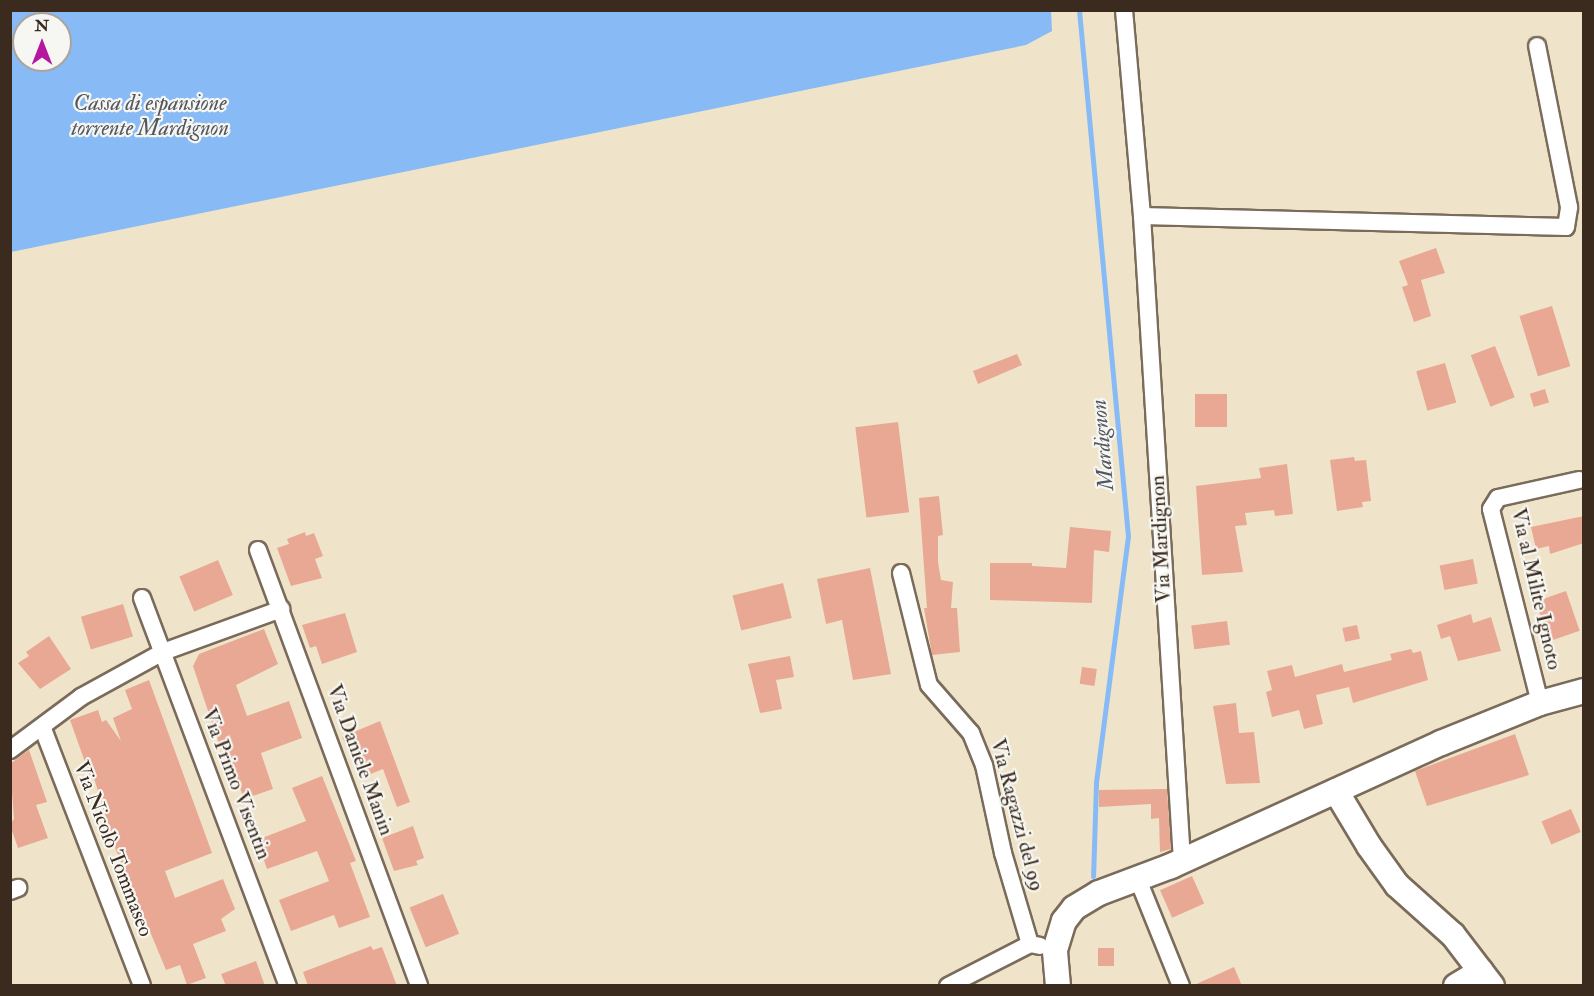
<!DOCTYPE html>
<html>
<head>
<meta charset="utf-8">
<style>
  body { margin:0 }
  #map { position:relative; width:1594px; height:996px; overflow:hidden; background:#efe4ca; font-family:"IM FELL Double Pica",serif }
  div>[style] { position:absolute }
  [style*='--x'] { left:calc(var(--x)*1px); top:calc(var(--y)*1px); width:calc(var(--w)*1px); rotate:calc(var(--a)*1deg) }
  .water>* { inset:0; background:#88bbf5 }
  .stream>* { height:5px; margin:-2.5px; padding:0 2.5px; transform-origin:2.5px; border-radius:2.5px; background:#88bbf5 }
  .building>* { inset:0; background:#e8a893; transform-origin:0 0 }
  .roads { filter:drop-shadow(2px 0 #7a6b5a) drop-shadow(-2px 0 #7a6b5a) drop-shadow(0 2px #7a6b5a) drop-shadow(0 -2px #7a6b5a) }
  .street>* { height:16px; margin:-8px; padding:0 8px; transform-origin:8px; border-radius:8px; background:#fff }
  .secondary>* { height:24px; margin:-12px; padding:0 12px; transform-origin:12px; border-radius:12px; background:#fff }
  span { translate:-50% -50%; white-space:nowrap; text-align:center; line-height:1.15; -webkit-text-stroke:4.5px #f6f6f2; paint-order:stroke }
  .street-label { font-size:21px; color:#3b2a1e }
  .water-label { font-size:22px; color:#52565e; font-style:italic }
  .frame { position:absolute; inset:0; border:12px solid #3b2a1e; pointer-events:none }
  .north { position:absolute; left:12px; top:12px; width:60px; height:60px; box-sizing:border-box; background:#f6f6f2; border:2px solid #aba49d; border-radius:50%; rotate:0deg; font-size:16px; font-weight:700; line-height:24px; text-align:center; color:#3b2a1e }
  .north::after { content:''; display:block; margin:auto; width:21px; height:27px; background:#b5179e; clip-path:polygon(50% 0,100% 100%,50% 72%,0 100%) }
</style>
</head>
<body>
<div id="map">
  <div class="water">
    <i style="clip-path:polygon(evenodd,11px 10px,1051px 10px,1052px 31px,1026px 45px,11px 252px,11px 10px,24px 24px,60px 24px,60px 60px,24px 60px,24px 24px)"></i>
  </div>
  <div class="stream">
    <i style="--x:1079;--y:10;--w:528;--a:84.68"></i>
    <i style="--x:1128;--y:536;--w:249;--a:97.4"></i>
    <i style="--x:1096;--y:783;--w:93;--a:91.8"></i>
  </div>
  <div class="building">
    <i style="clip-path:polygon(1436px 248px,1445px 273px,1421px 280px,1431px 316px,1414px 322px,1402px 287px,1408px 285px,1399px 261px)"></i>
    <i style="left:1552px;top:306px;width:63px;height:34px;rotate:73deg"></i>
    <i style="left:1495px;top:346px;width:55px;height:26px;rotate:69deg"></i>
    <i style="clip-path:polygon(1017px 354px,1022px 365px,978px 384px,973px 371px)"></i>
    <i style="left:1445px;top:363px;width:41px;height:30px;rotate:74deg"></i>
    <i style="left:1545px;top:389px;width:14px;height:16px;rotate:73deg"></i>
    <i style="left:1227px;top:394px;width:33px;height:32px;rotate:90deg"></i>
    <i style="left:898px;top:422px;width:91px;height:43px;rotate:83deg"></i>
    <i style="clip-path:polygon(1354px 457px,1355px 461px,1366px 460px,1371px 501px,1362px 502px,1363px 507px,1337px 511px,1330px 460px)"></i>
    <i style="clip-path:polygon(1287px 464px,1293px 514px,1275px 516px,1274px 510px,1245px 513px,1247px 525px,1235px 526px,1243px 572px,1202px 575px,1196px 486px,1261px 478px,1259px 468px)"></i>
    <i style="clip-path:polygon(939px 496px,943px 535px,938px 536px,938px 562px,941px 580px,953px 582px,951px 608px,957px 608px,960px 652px,932px 655px,924px 608px,927px 608px,919px 498px)"></i>
    <i style="clip-path:polygon(1584px 516px,1584px 543px,1550px 554px,1549px 546px,1536px 549px,1531px 527px)"></i>
    <i style="clip-path:polygon(1070px 527px,1111px 531px,1109px 552px,1094px 550px,1092px 603px,990px 600px,990px 563px,1032px 563px,1032px 566px,1066px 568px)"></i>
    <i style="clip-path:polygon(305px 532px,306px 536px,314px 533px,323px 556px,315px 559px,322px 578px,291px 586px,277px 548px,289px 544px,287px 539px)"></i>
    <i style="left:1473px;top:559px;width:25px;height:34px;rotate:79deg"></i>
    <i style="left:218px;top:560px;width:38px;height:42px;rotate:67deg"></i>
    <i style="clip-path:polygon(870px 568px,891px 674px,853px 680px,842px 620px,826px 624px,817px 579px)"></i>
    <i style="left:783px;top:583px;width:36px;height:52px;rotate:76deg"></i>
    <i style="left:1566px;top:591px;width:42px;height:32px;rotate:71deg"></i>
    <i style="left:123px;top:604px;width:34px;height:44px;rotate:73deg"></i>
    <i style="clip-path:polygon(345px 613px,357px 652px,322px 664px,316px 646px,310px 648px,302px 625px)"></i>
    <i style="clip-path:polygon(1471px 614px,1473px 623px,1491px 617px,1501px 651px,1458px 661px,1450px 636px,1441px 639px,1437px 625px)"></i>
    <i style="left:1227px;top:621px;width:24px;height:36px;rotate:83deg"></i>
    <i style="left:1357px;top:625px;width:14px;height:15px;rotate:78deg"></i>
    <i style="clip-path:polygon(264px 629px,278px 664px,236px 685px,247px 716px,289px 701px,302px 738px,261px 753px,273px 789px,244px 799px,225px 746px,220px 747px,193px 666px,199px 654px)"></i>
    <i style="clip-path:polygon(49px 636px,71px 669px,40px 689px,18px 663px,29px 656px,26px 652px)"></i>
    <i style="clip-path:polygon(1411px 649px,1413px 653px,1421px 651px,1428px 680px,1353px 703px,1349px 687px,1316px 695px,1323px 724px,1304px 729px,1299px 710px,1272px 717px,1266px 692px,1272px 690px,1267px 671px,1292px 665px,1295px 677px,1342px 664px,1344px 672px,1392px 660px,1390px 654px)"></i>
    <i style="clip-path:polygon(790px 656px,794px 677px,776px 680px,782px 709px,760px 713px,748px 664px)"></i>
    <i style="left:1082px;top:667px;width:15px;height:17px;rotate:8deg"></i>
    <i style="clip-path:polygon(149px 680px,212px 853px,165px 871px,175px 898px,223px 879px,235px 909px,221px 919px,226px 931px,193px 944px,206px 978px,187px 985px,180px 965px,166px 970px,116px 850px,94px 778px,91px 779px,70px 720px,98px 710px,102px 722px,106px 720px,121px 741px,113px 718px,132px 709px,125px 690px)"></i>
    <i style="clip-path:polygon(1236px 703px,1239px 733px,1254px 732px,1260px 783px,1226px 784px,1213px 706px)"></i>
    <i style="clip-path:polygon(380px 721px,410px 802px,397px 807px,383px 769px,363px 777px,342px 737px)"></i>
    <i style="clip-path:polygon(1515px 734px,1529px 775px,1427px 806px,1415px 771px)"></i>
    <i style="clip-path:polygon(29px 750px,47px 802px,36px 805px,48px 838px,18px 848px,10px 825px,14px 819px,10px 764px)"></i>
    <i style="clip-path:polygon(322px 776px,356px 861px,350px 863px,370px 917px,339px 928px,334px 915px,291px 931px,279px 900px,329px 881px,317px 851px,267px 869px,257px 840px,306px 821px,292px 788px)"></i>
    <i style="clip-path:polygon(1167px 789px,1171px 849px,1160px 852px,1159px 818px,1151px 819px,1151px 804px,1099px 807px,1099px 790px)"></i>
    <i style="left:1571px;top:809px;width:25px;height:32px;rotate:67deg"></i>
    <i style="clip-path:polygon(413px 826px,424px 858px,416px 861px,418px 865px,394px 871px,382px 838px)"></i>
    <i style="left:1192px;top:876px;width:30px;height:35px;rotate:66deg"></i>
    <i style="left:443px;top:894px;width:43px;height:36px;rotate:68deg"></i>
    <i style="clip-path:polygon(371px 946px,373px 950px,382px 947px,397px 986px,308px 986px,303px 972px)"></i>
    <i style="left:1098px;top:948px;width:16px;height:18px"></i>
    <i style="clip-path:polygon(256px 961px,265px 986px,226px 986px,221px 974px)"></i>
    <i style="clip-path:polygon(1234px 967px,1242px 986px,1192px 986px)"></i>
  </div>
  <div class="roads">
    <div class="street">
      <i style="--x:1124;--y:10;--w:207;--a:85"></i>
      <i style="--x:1142;--y:216;--w:646;--a:86.45"></i>
      <i style="--x:1142;--y:216;--w:424;--a:1.5"></i>
      <i style="--x:1566;--y:227;--w:20;--a:-81"></i>
      <i style="--x:1569;--y:207;--w:164;--a:-101.2"></i>
      <i style="--x:258;--y:550;--w:465;--a:69.7"></i>
      <i style="--x:901;--y:573;--w:115;--a:76"></i>
      <i style="--x:929;--y:685;--w:64;--a:48.8"></i>
      <i style="--x:971;--y:733;--w:35;--a:68"></i>
      <i style="--x:984;--y:765;--w:90;--a:77.8"></i>
      <i style="--x:1003;--y:853;--w:95;--a:73.5"></i>
      <i style="--x:142;--y:598;--w:415;--a:69.4"></i>
      <i style="--x:1540;--y:703;--w:200;--a:-104.2"></i>
      <i style="--x:1491;--y:509;--w:13;--a:-58"></i>
      <i style="--x:1498;--y:498;--w:83;--a:-12.5"></i>
      <i style="--x:43;--y:729;--w:275;--a:68.9"></i>
      <i style="--x:10;--y:750;--w:89;--a:-36.7"></i>
      <i style="--x:81;--y:697;--w:94;--a:-28.8"></i>
      <i style="--x:163;--y:652;--w:126;--a:-20"></i>
      <i style="--x:1137;--y:877;--w:118;--a:68"></i>
      <i style="--x:10;--y:891;--w:9;--a:-21"></i>
      <i style="--x:948;--y:986;--w:92;--a:-27.1"></i>
      <i style="--x:1030;--y:944;--w:10;--a:11"></i>
    </div>
    <div class="secondary">
      <i style="--x:1336;--y:791;--w:64;--a:59"></i>
      <i style="--x:1369;--y:846;--w:48;--a:54.3"></i>
      <i style="--x:1397;--y:885;--w:75;--a:41.8"></i>
      <i style="--x:1453;--y:935;--w:64;--a:52.6"></i>
      <i style="--x:1058;--y:986;--w:36;--a:-95"></i>
      <i style="--x:1055;--y:950;--w:30;--a:-73"></i>
      <i style="--x:1064;--y:921;--w:16;--a:-52"></i>
      <i style="--x:1074;--y:908;--w:29;--a:-31"></i>
      <i style="--x:1099;--y:893;--w:77;--a:-20.6"></i>
      <i style="--x:1171;--y:866;--w:297;--a:-24.5"></i>
      <i style="--x:1441;--y:743;--w:107;--a:-22"></i>
      <i style="--x:1540;--y:703;--w:46;--a:-15.3"></i>
      <i style="--x:1456;--y:986;--w:29;--a:-31"></i>
    </div>
  </div>
  <div class="street-label">
    <span style="left:1161px;top:539px;rotate:-93deg">Via Mardignon</span>
    <span style="left:1536px;top:589px;rotate:77deg">Via al Milite Ignoto</span>
    <span style="left:360px;top:760px;rotate:70deg">Via Daniele Manin</span>
    <span style="left:236px;top:784px;rotate:69deg">Via Primo Visentin</span>
    <span style="left:1017px;top:815px;rotate:75deg">Via Ragazzi del 99</span>
    <span style="left:113px;top:849px;rotate:69deg">Via Nicolò Tommaseo</span>
  </div>
  <div class="water-label">
    <span style="left:150px;top:116px">Cassa di espansione<br>torrente Mardignon</span>
    <span style="left:1103px;top:445px;rotate:-95deg">Mardignon</span>
  </div>
  <div class="frame"></div>
  <div class="north">N</div>
</div>
</body>
</html>
